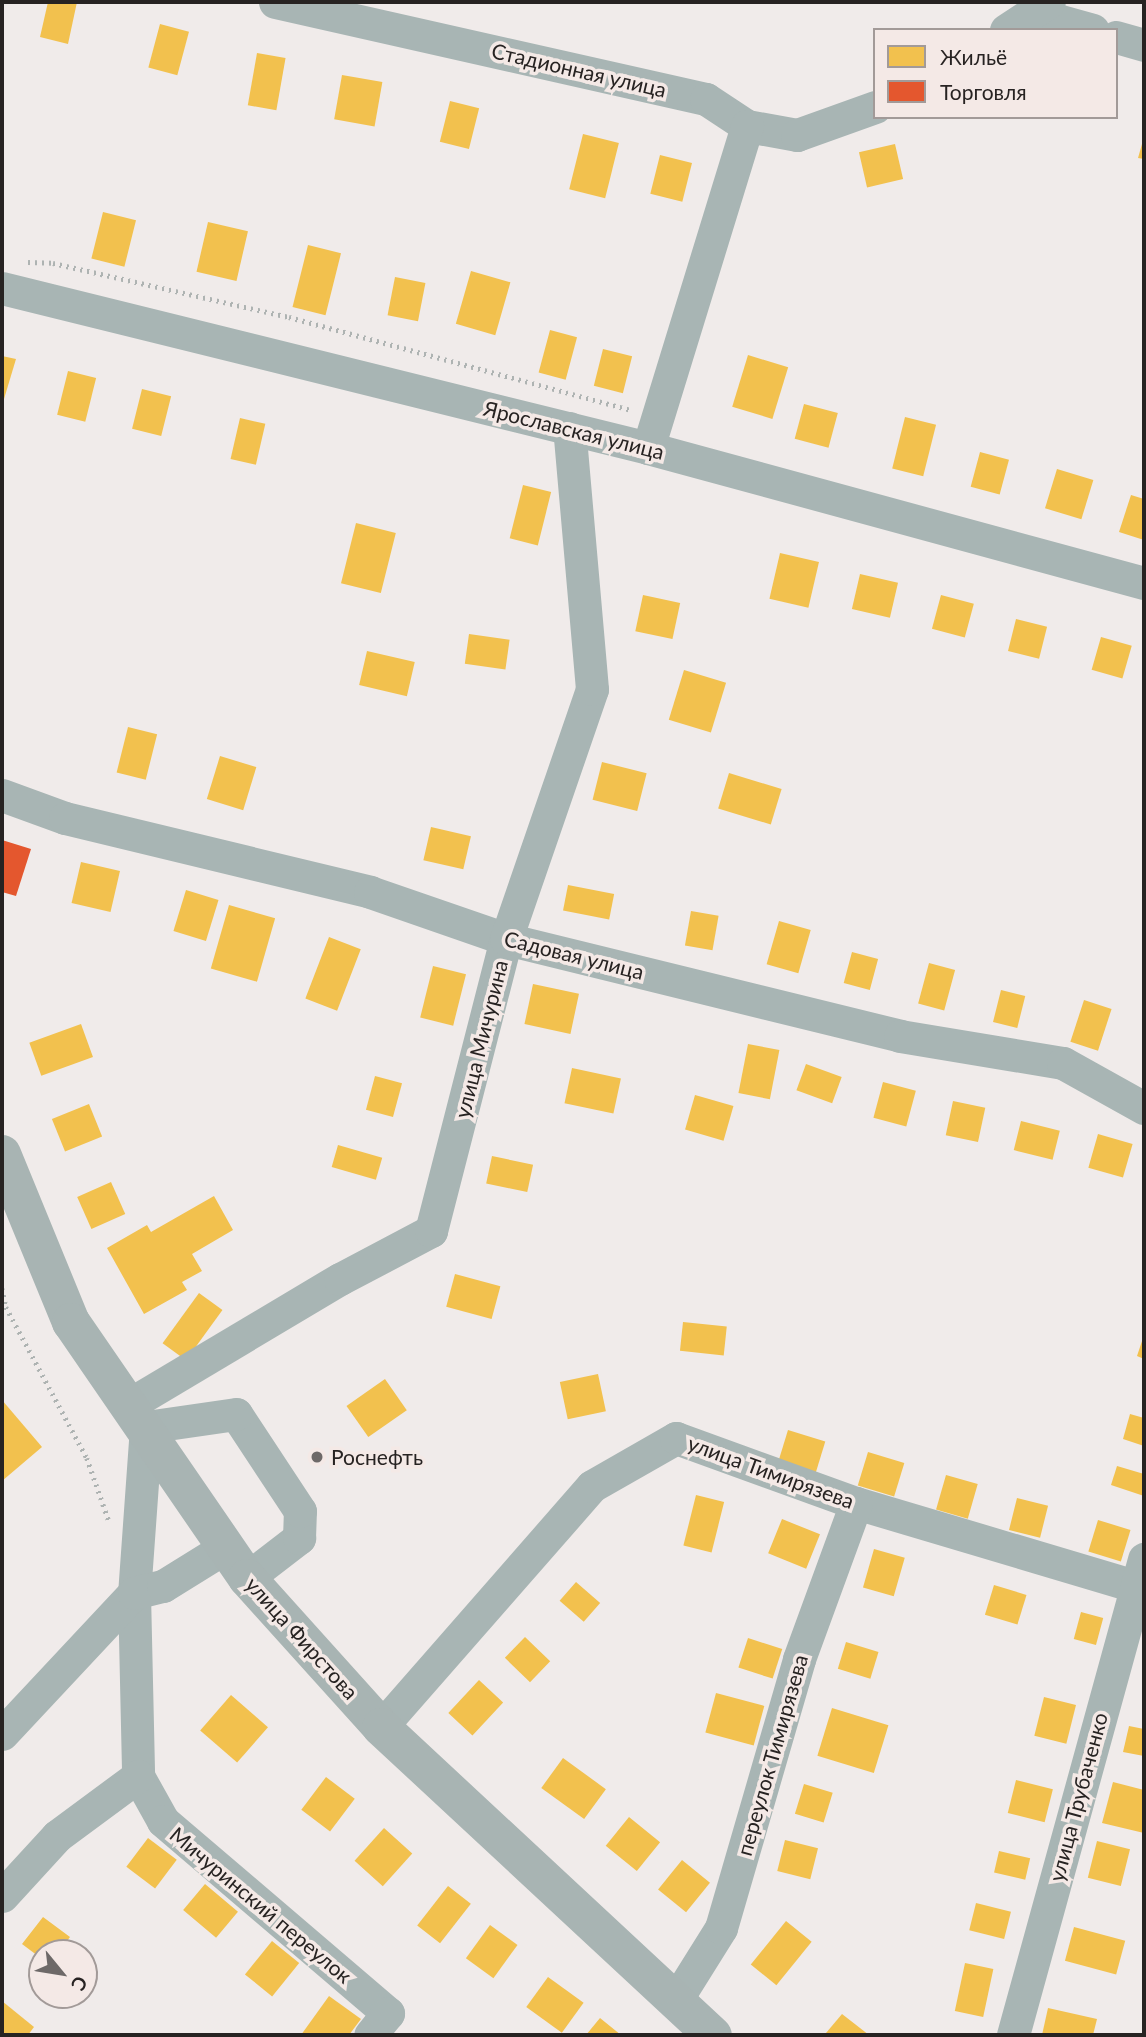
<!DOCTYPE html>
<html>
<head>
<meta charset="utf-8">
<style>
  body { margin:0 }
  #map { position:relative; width:1146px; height:2037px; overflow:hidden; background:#f0ebea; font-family:Lato,sans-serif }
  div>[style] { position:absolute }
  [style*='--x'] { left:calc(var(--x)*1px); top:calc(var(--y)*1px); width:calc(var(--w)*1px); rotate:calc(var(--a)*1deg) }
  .homes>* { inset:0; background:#f2c14e; transform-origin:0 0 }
  .shops>* { inset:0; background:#e4572e }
  .path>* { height:4.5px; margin-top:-2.25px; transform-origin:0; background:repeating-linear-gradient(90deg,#aeb3b2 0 2px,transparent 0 7px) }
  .minor>* { height:33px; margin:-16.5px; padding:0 16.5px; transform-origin:16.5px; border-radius:16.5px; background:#a8b5b4 }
  .major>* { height:38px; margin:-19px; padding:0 19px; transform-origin:19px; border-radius:19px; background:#a8b4b3 }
  .dots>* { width:19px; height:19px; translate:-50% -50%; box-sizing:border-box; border:4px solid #f4e9e6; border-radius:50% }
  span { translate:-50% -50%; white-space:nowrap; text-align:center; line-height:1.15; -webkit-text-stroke:7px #f4e9e6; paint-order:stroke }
  .street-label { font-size:21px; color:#272322 }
  .poi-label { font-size:21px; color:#272322 }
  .left { translate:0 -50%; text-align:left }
  .frame { position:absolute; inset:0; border:4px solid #272322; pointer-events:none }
  .legend { position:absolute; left:873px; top:28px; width:245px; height:91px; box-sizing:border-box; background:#f4e9e6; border:2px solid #a29a98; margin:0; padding:9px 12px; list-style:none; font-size:21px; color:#272322 }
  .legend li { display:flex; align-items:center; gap:14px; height:35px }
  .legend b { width:35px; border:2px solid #a29a98 }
  .north { position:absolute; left:28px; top:1939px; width:70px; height:70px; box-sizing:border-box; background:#f4e9e6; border:2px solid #a29a98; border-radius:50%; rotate:120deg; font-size:19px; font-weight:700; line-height:28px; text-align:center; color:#272322 }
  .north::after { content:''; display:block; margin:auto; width:24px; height:32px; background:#6d6968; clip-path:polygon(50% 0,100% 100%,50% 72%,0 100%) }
</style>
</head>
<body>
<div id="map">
  <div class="homes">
    <i style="clip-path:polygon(48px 2px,77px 2px,68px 44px,40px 37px)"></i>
    <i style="left:160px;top:24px;width:30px;height:45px;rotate:15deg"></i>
    <i style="left:257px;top:53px;width:29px;height:53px;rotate:10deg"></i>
    <i style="left:342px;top:75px;width:41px;height:45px;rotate:10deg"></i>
    <i style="left:450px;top:101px;width:30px;height:42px;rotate:14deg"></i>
    <i style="left:583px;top:134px;width:37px;height:57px;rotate:14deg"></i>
    <i style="clip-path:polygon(1144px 137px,1144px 159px,1138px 158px)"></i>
    <i style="left:895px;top:144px;width:36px;height:37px;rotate:77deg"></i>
    <i style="left:660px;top:155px;width:33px;height:40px;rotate:14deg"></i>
    <i style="left:103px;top:212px;width:34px;height:48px;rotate:14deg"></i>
    <i style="left:208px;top:222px;width:41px;height:51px;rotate:13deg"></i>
    <i style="left:308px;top:245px;width:34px;height:64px;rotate:14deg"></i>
    <i style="left:471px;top:271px;width:41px;height:55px;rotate:16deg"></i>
    <i style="left:395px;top:277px;width:31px;height:39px;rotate:11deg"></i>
    <i style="left:550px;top:330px;width:28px;height:44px;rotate:15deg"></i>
    <i style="left:603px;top:349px;width:30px;height:38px;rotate:14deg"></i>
    <i style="left:748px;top:355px;width:42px;height:54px;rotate:17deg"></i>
    <i style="clip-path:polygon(2px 356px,16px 359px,4px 399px,2px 399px)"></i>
    <i style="left:68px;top:371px;width:29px;height:45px;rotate:14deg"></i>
    <i style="left:142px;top:389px;width:30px;height:41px;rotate:14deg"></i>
    <i style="left:804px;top:404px;width:35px;height:36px;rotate:15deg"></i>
    <i style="left:905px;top:417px;width:32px;height:53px;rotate:14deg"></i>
    <i style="left:240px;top:418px;width:26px;height:42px;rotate:13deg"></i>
    <i style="left:980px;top:452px;width:30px;height:36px;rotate:15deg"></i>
    <i style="left:1057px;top:469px;width:38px;height:41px;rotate:17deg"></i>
    <i style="left:523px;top:485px;width:29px;height:55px;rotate:14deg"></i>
    <i style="clip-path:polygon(1131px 495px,1144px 499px,1144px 540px,1119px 532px)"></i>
    <i style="left:356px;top:523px;width:41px;height:62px;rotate:14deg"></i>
    <i style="left:780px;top:553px;width:40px;height:47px;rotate:13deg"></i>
    <i style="left:860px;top:574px;width:39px;height:36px;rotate:13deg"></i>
    <i style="left:643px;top:595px;width:38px;height:37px;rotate:12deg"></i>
    <i style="left:941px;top:595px;width:34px;height:35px;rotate:15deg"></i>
    <i style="left:1016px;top:619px;width:32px;height:33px;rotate:14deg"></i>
    <i style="left:469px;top:634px;width:41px;height:30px;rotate:8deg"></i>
    <i style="left:1101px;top:637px;width:32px;height:34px;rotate:16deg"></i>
    <i style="left:367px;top:651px;width:49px;height:35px;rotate:13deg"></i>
    <i style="left:684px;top:670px;width:44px;height:52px;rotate:17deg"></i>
    <i style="left:128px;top:727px;width:30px;height:47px;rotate:14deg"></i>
    <i style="left:220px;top:756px;width:38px;height:45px;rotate:17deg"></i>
    <i style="left:602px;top:762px;width:46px;height:39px;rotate:14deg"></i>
    <i style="left:729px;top:773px;width:55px;height:37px;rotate:17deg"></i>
    <i style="left:431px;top:827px;width:41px;height:34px;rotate:13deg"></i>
    <i style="left:81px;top:862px;width:40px;height:42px;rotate:13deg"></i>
    <i style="left:568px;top:885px;width:47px;height:26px;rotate:11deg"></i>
    <i style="left:186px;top:890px;width:34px;height:43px;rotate:17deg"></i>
    <i style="left:229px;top:905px;width:48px;height:66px;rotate:16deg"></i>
    <i style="left:691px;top:911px;width:28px;height:35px;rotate:10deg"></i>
    <i style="left:779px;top:921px;width:33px;height:45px;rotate:16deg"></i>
    <i style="left:329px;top:937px;width:34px;height:66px;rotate:21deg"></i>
    <i style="left:852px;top:952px;width:27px;height:32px;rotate:15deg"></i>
    <i style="left:929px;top:963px;width:27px;height:42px;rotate:15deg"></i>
    <i style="left:433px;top:966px;width:34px;height:53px;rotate:14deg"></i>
    <i style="left:533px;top:984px;width:47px;height:41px;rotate:12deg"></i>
    <i style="left:1001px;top:990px;width:25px;height:33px;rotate:14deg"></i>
    <i style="left:1084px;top:1000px;width:29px;height:44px;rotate:18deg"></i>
    <i style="left:81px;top:1024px;width:35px;height:55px;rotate:70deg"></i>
    <i style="left:748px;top:1044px;width:32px;height:50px;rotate:11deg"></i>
    <i style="left:806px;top:1064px;width:38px;height:28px;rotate:20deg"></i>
    <i style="left:572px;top:1068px;width:50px;height:36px;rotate:12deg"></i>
    <i style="left:375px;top:1076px;width:28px;height:35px;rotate:15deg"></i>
    <i style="left:883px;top:1082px;width:34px;height:37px;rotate:15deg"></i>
    <i style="left:695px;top:1095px;width:40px;height:36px;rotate:16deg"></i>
    <i style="left:953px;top:1101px;width:33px;height:35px;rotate:12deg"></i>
    <i style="left:89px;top:1104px;width:35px;height:40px;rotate:68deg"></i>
    <i style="left:1021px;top:1121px;width:40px;height:30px;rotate:14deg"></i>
    <i style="left:1098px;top:1134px;width:36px;height:35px;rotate:16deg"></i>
    <i style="left:338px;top:1145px;width:46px;height:23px;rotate:16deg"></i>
    <i style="left:492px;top:1156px;width:42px;height:28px;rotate:12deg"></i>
    <i style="left:111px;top:1182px;width:35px;height:37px;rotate:66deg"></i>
    <i style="clip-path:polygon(214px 1196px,233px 1230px,192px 1254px,202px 1271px,182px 1282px,187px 1290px,144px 1314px,107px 1248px,147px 1225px,151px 1232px)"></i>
    <i style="left:455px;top:1274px;width:47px;height:34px;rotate:15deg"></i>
    <i style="left:199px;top:1293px;width:29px;height:62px;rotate:36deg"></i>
    <i style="left:683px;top:1322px;width:44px;height:29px;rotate:6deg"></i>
    <i style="clip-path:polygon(1144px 1335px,1144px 1359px,1137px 1356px)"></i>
    <i style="left:598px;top:1374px;width:38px;height:39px;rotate:78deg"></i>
    <i style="left:385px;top:1379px;width:38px;height:47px;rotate:55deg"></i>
    <i style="clip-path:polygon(2px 1400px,42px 1447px,2px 1481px)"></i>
    <i style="clip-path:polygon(1130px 1414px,1144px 1418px,1144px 1446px,1123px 1439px)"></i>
    <i style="left:788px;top:1430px;width:39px;height:33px;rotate:17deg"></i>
    <i style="left:868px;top:1452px;width:38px;height:35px;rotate:17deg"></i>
    <i style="clip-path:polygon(1117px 1466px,1144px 1474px,1144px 1496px,1111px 1485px)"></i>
    <i style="left:946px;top:1475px;width:33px;height:36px;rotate:16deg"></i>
    <i style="left:696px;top:1495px;width:29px;height:52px;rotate:14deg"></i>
    <i style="left:1017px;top:1498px;width:32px;height:33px;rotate:14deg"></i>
    <i style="left:782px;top:1519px;width:41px;height:37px;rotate:22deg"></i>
    <i style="left:1098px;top:1520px;width:34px;height:33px;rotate:17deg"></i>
    <i style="left:874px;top:1549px;width:32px;height:40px;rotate:16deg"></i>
    <i style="left:576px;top:1582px;width:32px;height:25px;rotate:41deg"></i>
    <i style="left:994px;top:1585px;width:34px;height:31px;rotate:17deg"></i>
    <i style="left:1081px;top:1612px;width:23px;height:28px;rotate:15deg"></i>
    <i style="left:525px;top:1637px;width:35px;height:29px;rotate:44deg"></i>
    <i style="left:748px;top:1638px;width:36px;height:31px;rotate:18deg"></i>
    <i style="left:846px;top:1642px;width:34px;height:28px;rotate:17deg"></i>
    <i style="left:479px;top:1680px;width:33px;height:45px;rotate:43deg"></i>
    <i style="left:716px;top:1693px;width:50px;height:41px;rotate:15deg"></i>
    <i style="left:231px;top:1695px;width:49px;height:47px;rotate:41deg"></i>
    <i style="left:1044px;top:1697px;width:33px;height:40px;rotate:14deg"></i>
    <i style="left:832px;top:1708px;width:59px;height:50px;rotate:17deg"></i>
    <i style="clip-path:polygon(1129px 1726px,1144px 1729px,1144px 1756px,1123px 1752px)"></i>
    <i style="left:563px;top:1758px;width:53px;height:37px;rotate:36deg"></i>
    <i style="left:326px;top:1777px;width:36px;height:41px;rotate:37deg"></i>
    <i style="left:1016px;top:1780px;width:38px;height:34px;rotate:14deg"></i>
    <i style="clip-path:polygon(1113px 1782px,1144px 1790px,1144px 1833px,1102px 1823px)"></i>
    <i style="left:804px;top:1784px;width:30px;height:31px;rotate:17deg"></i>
    <i style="left:629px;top:1817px;width:40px;height:37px;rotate:39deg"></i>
    <i style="left:384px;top:1828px;width:38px;height:44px;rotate:42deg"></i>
    <i style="left:148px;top:1838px;width:36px;height:36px;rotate:37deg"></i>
    <i style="left:785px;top:1840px;width:34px;height:32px;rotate:14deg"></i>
    <i style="left:1097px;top:1841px;width:34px;height:38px;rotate:14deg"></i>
    <i style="left:999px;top:1851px;width:32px;height:22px;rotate:13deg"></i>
    <i style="left:682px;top:1860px;width:36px;height:38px;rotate:39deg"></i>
    <i style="left:205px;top:1884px;width:43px;height:34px;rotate:40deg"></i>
    <i style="left:448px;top:1886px;width:29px;height:50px;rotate:38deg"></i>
    <i style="left:976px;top:1903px;width:36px;height:28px;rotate:14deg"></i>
    <i style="clip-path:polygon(43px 1917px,70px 1937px,58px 1953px,42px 1953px,42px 1959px,22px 1944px)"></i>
    <i style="left:786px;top:1921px;width:33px;height:56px;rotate:39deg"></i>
    <i style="left:490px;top:1925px;width:34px;height:41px;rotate:36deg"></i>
    <i style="left:1074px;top:1927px;width:53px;height:35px;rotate:15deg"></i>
    <i style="left:272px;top:1941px;width:35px;height:43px;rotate:39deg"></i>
    <i style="left:965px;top:1963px;width:29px;height:49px;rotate:12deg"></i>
    <i style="left:548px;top:1977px;width:44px;height:37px;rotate:36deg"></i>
    <i style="clip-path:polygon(329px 1996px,361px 2019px,349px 2035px,301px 2035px)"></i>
    <i style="clip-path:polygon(2px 2001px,34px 2027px,28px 2035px,2px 2035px)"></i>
    <i style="clip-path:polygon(1048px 2008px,1097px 2019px,1093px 2035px,1042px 2035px)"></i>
    <i style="clip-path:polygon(842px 2014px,869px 2035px,826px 2033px)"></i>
    <i style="clip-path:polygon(600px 2018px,621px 2035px,586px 2035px)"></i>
  </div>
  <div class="shops">
    <i style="clip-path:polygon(2px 840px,31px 849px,16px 896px,2px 892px)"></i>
  </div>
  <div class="path">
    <i style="--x:28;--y:262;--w:25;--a:2"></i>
    <i style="--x:53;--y:263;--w:242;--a:12.9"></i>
    <i style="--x:289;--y:317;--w:354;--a:15.2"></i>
    <i style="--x:2;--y:1288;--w:19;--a:78"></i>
    <i style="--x:6;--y:1307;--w:171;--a:61.8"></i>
    <i style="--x:87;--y:1458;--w:67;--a:70.8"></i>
  </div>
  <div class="minor">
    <i style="--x:275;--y:2;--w:442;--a:12.7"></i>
    <i style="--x:706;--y:99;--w:49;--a:33.4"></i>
    <i style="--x:747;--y:126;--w:51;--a:10.2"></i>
    <i style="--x:797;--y:135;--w:83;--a:-19.7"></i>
    <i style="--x:1032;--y:13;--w:63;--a:15.6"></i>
    <i style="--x:1006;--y:30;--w:51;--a:-33.1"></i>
    <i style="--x:1116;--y:37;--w:29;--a:16"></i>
    <i style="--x:2;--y:288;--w:666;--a:13.91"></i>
    <i style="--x:648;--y:448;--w:514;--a:15.23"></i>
    <i style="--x:648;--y:448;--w:337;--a:-72.9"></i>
    <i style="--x:2;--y:795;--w:67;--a:20.1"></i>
    <i style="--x:65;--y:818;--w:314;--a:13.6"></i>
    <i style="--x:370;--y:892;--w:144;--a:19.1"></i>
    <i style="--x:506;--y:939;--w:406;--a:13.8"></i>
    <i style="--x:900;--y:1036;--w:165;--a:9.4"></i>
    <i style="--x:1063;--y:1063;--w:93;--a:29.1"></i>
    <i style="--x:130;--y:1404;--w:244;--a:-30.8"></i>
    <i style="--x:340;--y:1279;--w:103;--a:-27.8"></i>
    <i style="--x:431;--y:1231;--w:301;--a:-75.6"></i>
    <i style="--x:506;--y:939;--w:264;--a:-71"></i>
    <i style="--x:592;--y:689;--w:262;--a:-95"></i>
    <i style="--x:247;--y:1578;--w:66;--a:-37.6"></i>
    <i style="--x:299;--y:1538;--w:27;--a:-88"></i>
    <i style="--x:300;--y:1511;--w:116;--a:-123.4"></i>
    <i style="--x:236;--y:1414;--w:91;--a:171.8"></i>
    <i style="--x:146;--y:1427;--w:166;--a:94.1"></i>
    <i style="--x:134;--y:1593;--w:183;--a:88.7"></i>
    <i style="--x:138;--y:1776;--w:51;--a:60.9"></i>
    <i style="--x:163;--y:1821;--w:296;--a:40.5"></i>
    <i style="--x:388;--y:2013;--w:28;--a:129"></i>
    <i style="--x:381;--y:1727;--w:320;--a:-48.8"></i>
    <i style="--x:592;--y:1486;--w:97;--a:-29.7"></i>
    <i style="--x:676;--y:1438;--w:191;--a:19.9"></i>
    <i style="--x:856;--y:1503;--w:301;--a:16.6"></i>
    <i style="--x:2;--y:1734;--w:193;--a:-46.9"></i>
    <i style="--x:134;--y:1593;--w:30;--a:-14"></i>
    <i style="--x:163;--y:1586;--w:74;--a:-31.8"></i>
    <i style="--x:2;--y:1896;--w:81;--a:-47.5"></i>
    <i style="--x:57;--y:1836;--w:101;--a:-36.5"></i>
    <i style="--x:676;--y:2000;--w:85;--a:-58"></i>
    <i style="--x:721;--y:1928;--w:280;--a:-73.8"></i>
    <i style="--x:799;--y:1659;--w:166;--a:-69.9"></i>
    <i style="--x:1013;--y:2035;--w:494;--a:-74.6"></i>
  </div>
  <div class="major">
    <i style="--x:2;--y:1154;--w:182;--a:67.7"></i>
    <i style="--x:71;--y:1322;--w:311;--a:55.5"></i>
    <i style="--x:247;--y:1578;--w:200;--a:48"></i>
    <i style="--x:381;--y:1727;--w:453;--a:42.9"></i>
  </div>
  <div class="dots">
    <i style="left:317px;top:1457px;background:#6d6968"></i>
  </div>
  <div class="street-label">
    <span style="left:579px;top:70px;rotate:13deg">Стадионная улица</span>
    <span style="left:574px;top:430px;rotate:14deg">Ярославская улица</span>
    <span style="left:574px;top:955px;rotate:14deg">Садовая улица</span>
    <span style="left:481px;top:1039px;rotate:-76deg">улица Мичурина</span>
    <span style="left:771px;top:1472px;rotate:20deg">улица Тимирязева</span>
    <span style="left:302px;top:1638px;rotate:48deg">улица Фирстова</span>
    <span style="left:772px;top:1755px;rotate:-74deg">переулок Тимирязева</span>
    <span style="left:1078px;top:1797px;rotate:-75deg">улица Трубаченко</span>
    <span style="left:261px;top:1905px;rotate:40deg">Мичуринский переулок</span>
  </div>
  <div class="poi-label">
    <span class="left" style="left:331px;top:1457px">Роснефть</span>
  </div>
  <div class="frame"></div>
  <ul class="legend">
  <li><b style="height:19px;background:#f2c14e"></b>Жильё</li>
  <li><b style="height:19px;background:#e4572e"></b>Торговля</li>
  </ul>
  <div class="north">С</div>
</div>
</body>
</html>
